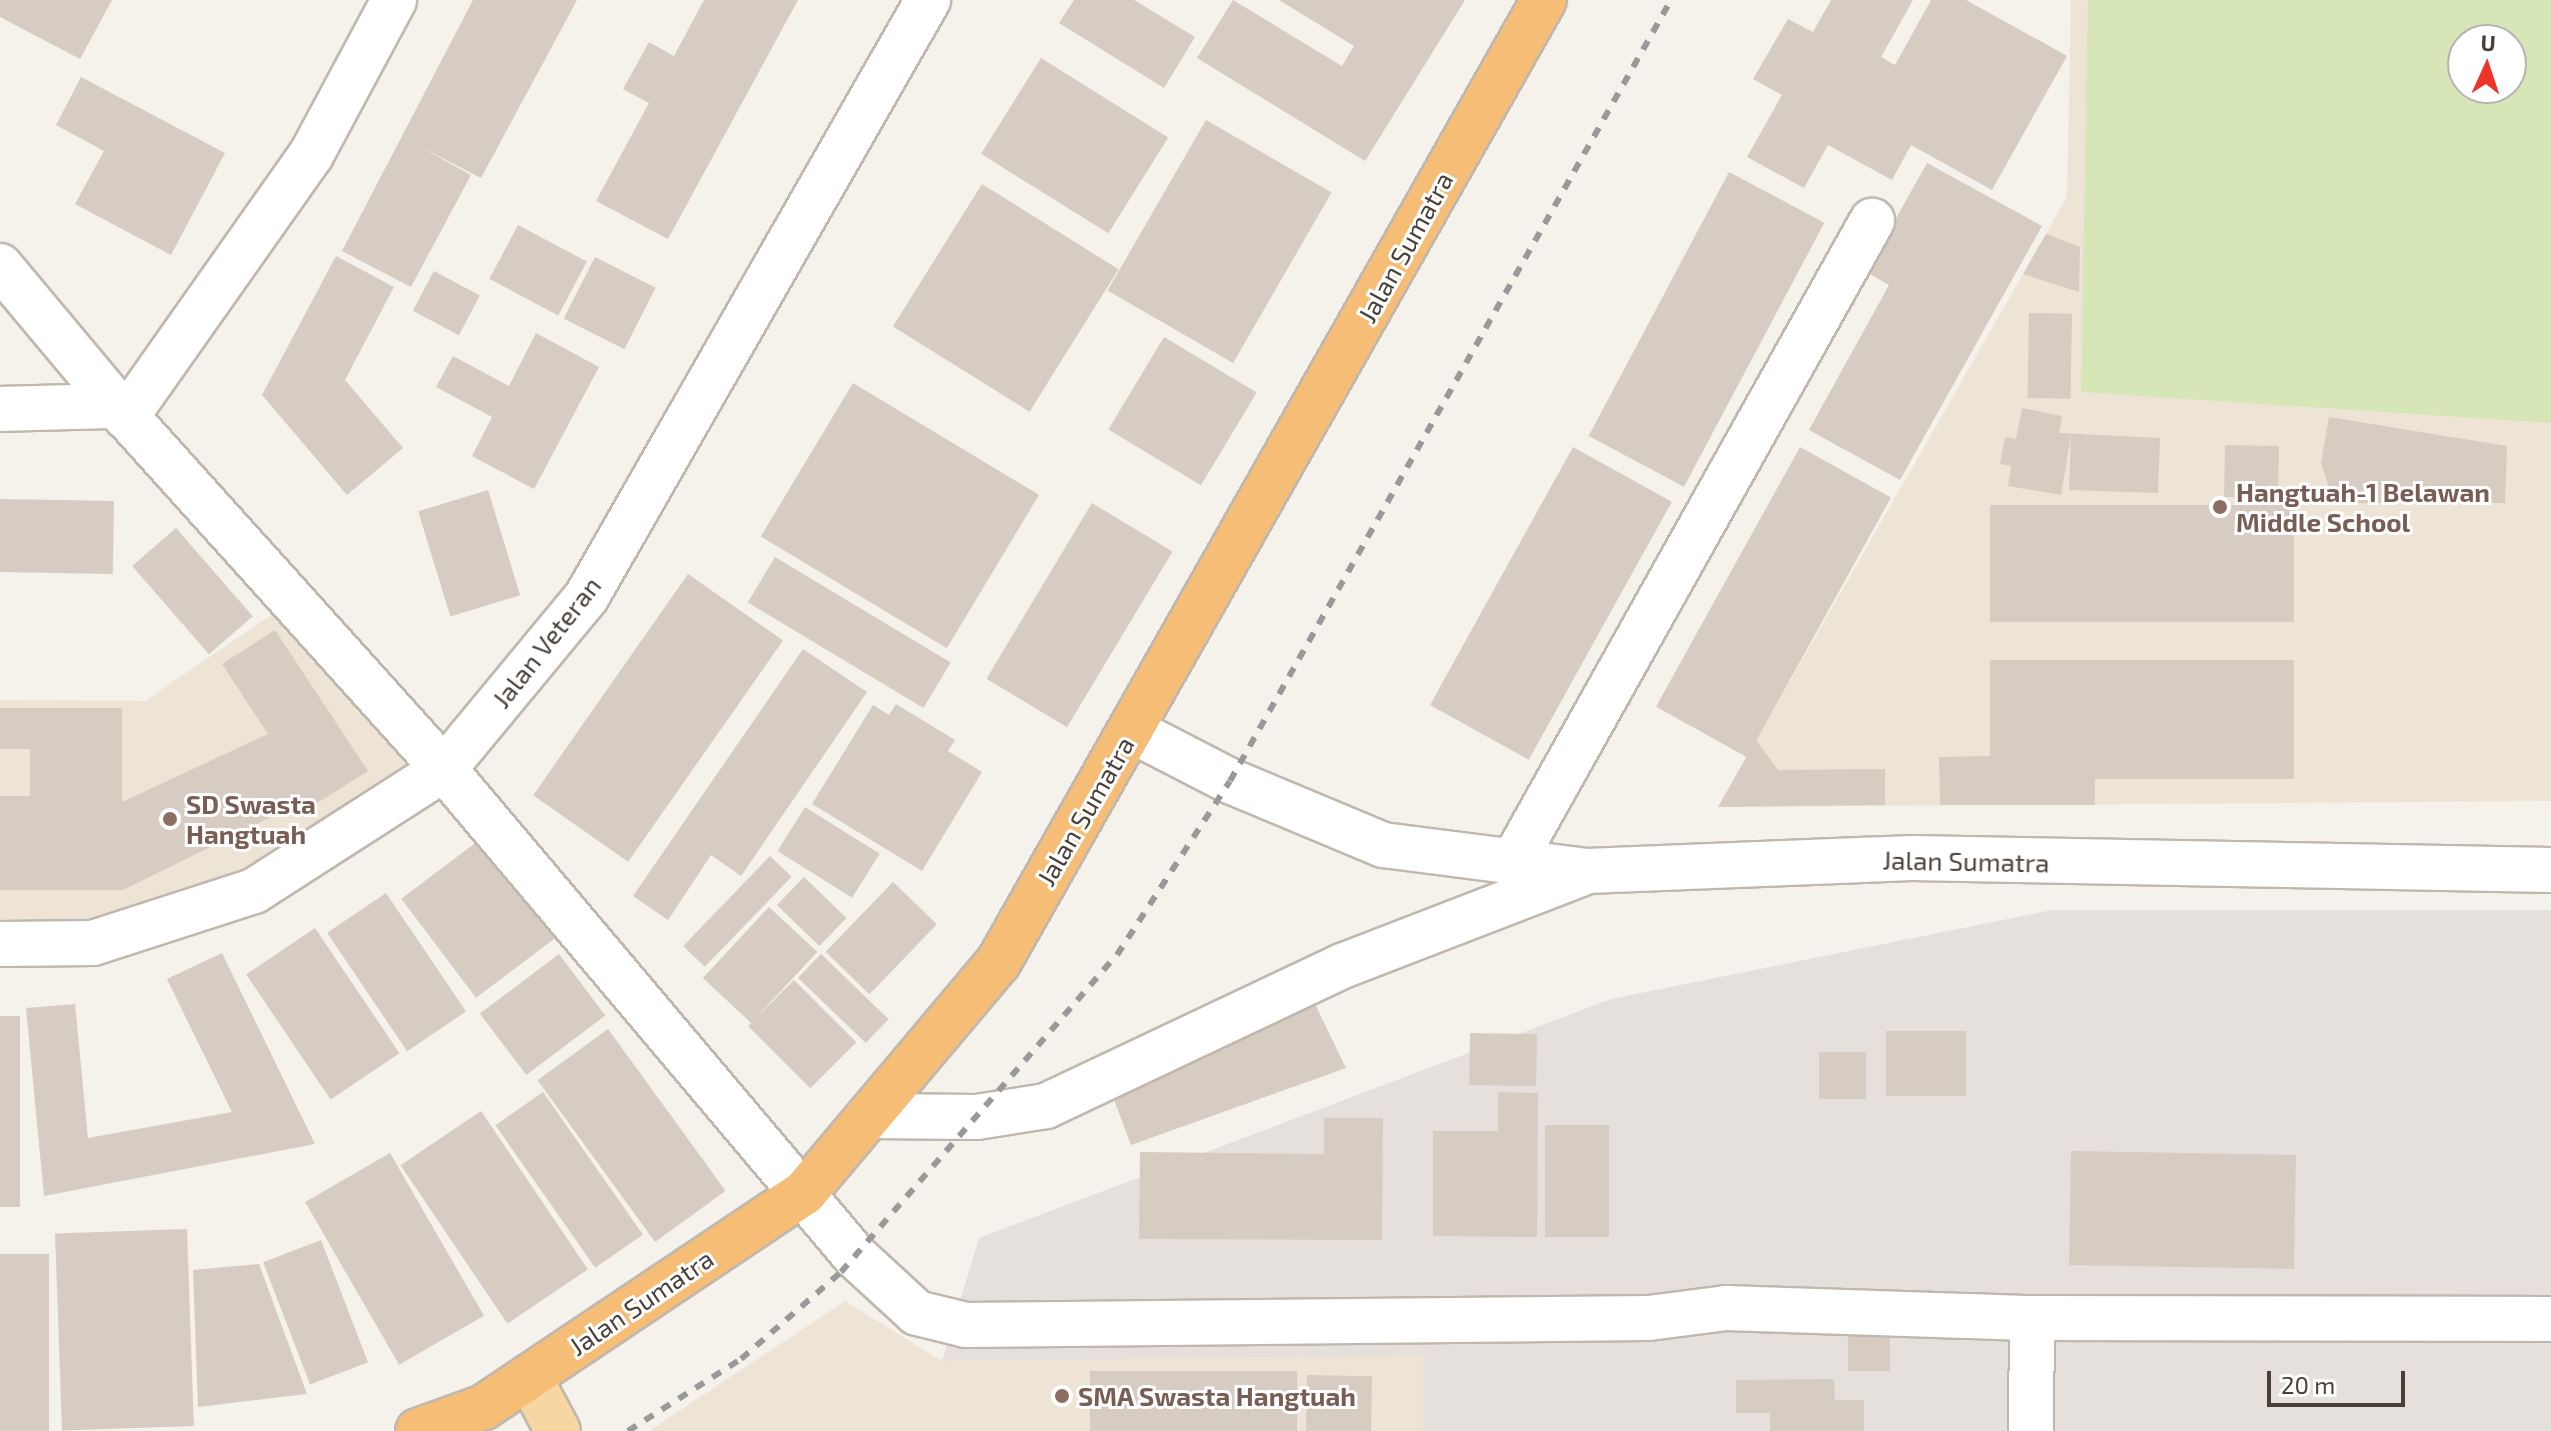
<!DOCTYPE html>
<html>
<head>
<meta charset="utf-8">
<style>
  body { margin:0 }
  #map { position:relative; width:2551px; height:1431px; overflow:hidden; background:#f5f1eb; font-family:"Exo 2",sans-serif }
  div>[style] { position:absolute }
  [style*='--x'] { left:calc(var(--x)*1px); top:calc(var(--y)*1px); width:calc(var(--w)*1px); rotate:calc(var(--a)*1deg) }
  .industrial>* { inset:0; background:#e5e0dc }
  .education>* { inset:0; background:#ede4d6 }
  .green>* { inset:0; background:#d6e6b7 }
  .building>* { inset:0; background:#d6ccc1; transform-origin:0 0 }
  .roads { filter:drop-shadow(2px 0 #c0b8ae) drop-shadow(-2px 0 #c0b8ae) drop-shadow(0 2px #c0b8ae) drop-shadow(0 -2px #c0b8ae) }
  .minor>* { height:44px; margin:-22px; padding:0 22px; transform-origin:22px; border-radius:22px; background:#fff }
  .major>* { height:44px; margin:-22px; padding:0 22px; transform-origin:22px; border-radius:22px; background:#f8d6a1 }
  .highway>* { height:44px; margin:-22px; padding:0 22px; transform-origin:22px; border-radius:22px; background:#f5bd76 }
  .rail>* { height:6px; margin-top:-3px; transform-origin:0; background:repeating-linear-gradient(90deg,#999 0 10px,transparent 0 20px) }
  .dots>* { width:22px; height:22px; translate:-50% -50%; box-sizing:border-box; border:4px solid #fff; border-radius:50% }
  span { translate:-50% -50%; white-space:nowrap; text-align:center; line-height:1.15; -webkit-text-stroke:6px #fff; paint-order:stroke }
  .street-label { font-size:26px; color:#494139 }
  .education-label { font-size:26px; color:#785e54; font-weight:700 }
  .left { translate:0 -50%; text-align:left }
  .north { position:absolute; left:2447px; top:24px; width:80px; height:80px; box-sizing:border-box; background:#fff; border:2px solid #b6b3b0; border-radius:50%; rotate:3deg; font-size:22px; font-weight:700; line-height:32px; text-align:center; color:#494139 }
  .north::after { content:''; display:block; margin:auto; width:28px; height:36px; background:#ed332a; clip-path:polygon(50% 0,100% 100%,50% 72%,0 100%) }
  .scale { position:absolute; left:2267px; top:1371px; width:138px; height:36px; box-sizing:border-box; border:4px solid #494139; border-top:0; padding-left:10px; font-size:24px; line-height:28px; white-space:nowrap; color:#494139; -webkit-text-stroke:6px #fff; paint-order:stroke }
</style>
</head>
<body>
<div id="map">
  <div class="industrial">
    <i style="clip-path:polygon(2052px 910px,2551px 910px,2551px 1431px,1423px 1431px,1423px 1356px,942px 1361px,979px 1238px,1611px 999px)"></i>
  </div>
  <div class="education">
    <i style="clip-path:polygon(evenodd,2071px 0,2551px 0,2551px 801px,1718px 807px,2067px 197px,2071px 0,2463px 40px,2511px 40px,2511px 88px,2463px 88px,2463px 40px)"></i>
    <i style="clip-path:polygon(274px 613px,418px 766px,262px 871px,89px 931px,0 933px,0 700px,145px 701px)"></i>
    <i style="clip-path:polygon(845px 1301px,942px 1361px,1423px 1355px,1423px 1431px,649px 1431px)"></i>
  </div>
  <div class="green">
    <i style="clip-path:polygon(evenodd,2088px 0,2551px 0,2551px 423px,2081px 392px,2088px 0,2463px 40px,2511px 40px,2511px 88px,2463px 88px,2463px 40px)"></i>
  </div>
  <div class="building">
    <i style="clip-path:polygon(0 0,112px 0,80px 59px,0 17px)"></i>
    <i style="clip-path:polygon(473px 0,577px 0,481px 178px,415px 144px,471px 175px,411px 287px,342px 251px)"></i>
    <i style="clip-path:polygon(704px 0,798px 0,668px 239px,596px 201px,649px 103px,623px 89px,649px 42px,674px 56px)"></i>
    <i style="clip-path:polygon(1074px 0,1134px 0,1195px 37px,1164px 88px,1059px 23px)"></i>
    <i style="clip-path:polygon(1233px 0,1342px 66px,1354px 46px,1279px 0,1465px 0,1365px 161px,1197px 58px)"></i>
    <i style="clip-path:polygon(1831px 0,1913px 0,1881px 57px,1895px 65px,1931px 0,1966px 0,2067px 56px,1992px 190px,1911px 145px,1892px 180px,1828px 145px,1804px 188px,1747px 157px,1782px 95px,1753px 79px,1788px 19px,1813px 32px)"></i>
    <i style="left:1041px;top:58px;width:150px;height:113px;rotate:32deg"></i>
    <i style="clip-path:polygon(81px 77px,225px 153px,171px 255px,75px 204px,104px 151px,56px 125px)"></i>
    <i style="left:1206px;top:120px;width:145px;height:197px;rotate:30deg"></i>
    <i style="clip-path:polygon(1927px 163px,2042px 226px,1900px 480px,1809px 430px,1889px 285px,1866px 272px)"></i>
    <i style="left:1729px;top:172px;width:108px;height:299px;rotate:28deg"></i>
    <i style="left:982px;top:184px;width:161px;height:168px;rotate:32deg"></i>
    <i style="left:518px;top:225px;width:78px;height:61px;rotate:28deg"></i>
    <i style="clip-path:polygon(2046px 234px,2080px 247px,2079px 292px,2023px 274px)"></i>
    <i style="clip-path:polygon(336px 256px,394px 287px,345px 380px,403px 448px,347px 495px,262px 395px)"></i>
    <i style="left:595px;top:257px;width:68px;height:69px;rotate:27deg"></i>
    <i style="left:434px;top:271px;width:52px;height:45px;rotate:28deg"></i>
    <i style="left:2029px;top:313px;width:43px;height:85px;rotate:1deg"></i>
    <i style="clip-path:polygon(536px 333px,599px 367px,534px 489px,472px 456px,492px 417px,436px 387px,453px 356px,509px 386px)"></i>
    <i style="left:1164px;top:337px;width:108px;height:108px;rotate:31deg"></i>
    <i style="left:853px;top:383px;width:217px;height:179px;rotate:31deg"></i>
    <i style="clip-path:polygon(2022px 408px,2062px 416px,2059px 433px,2160px 438px,2158px 493px,2069px 490px,2071px 435px,2061px 495px,2008px 486px,2011px 466px,2000px 464px,2005px 437px,2016px 439px)"></i>
    <i style="clip-path:polygon(2329px 417px,2507px 446px,2505px 503px,2334px 503px,2321px 463px)"></i>
    <i style="left:2225px;top:445px;width:54px;height:52px;rotate:1deg"></i>
    <i style="left:1573px;top:447px;width:113px;height:295px;rotate:29deg"></i>
    <i style="left:1800px;top:447px;width:104px;height:297px;rotate:29deg"></i>
    <i style="left:488px;top:490px;width:110px;height:73px;rotate:73deg"></i>
    <i style="left:0;top:499px;width:114px;height:73px;rotate:1deg"></i>
    <i style="left:1092px;top:503px;width:94px;height:205px;rotate:31deg"></i>
    <i style="left:1990px;top:505px;width:304px;height:117px"></i>
    <i style="left:176px;top:528px;width:117px;height:58px;rotate:49deg"></i>
    <i style="left:775px;top:557px;width:205px;height:53px;rotate:31deg"></i>
    <i style="left:688px;top:574px;width:116px;height:270px;rotate:35deg"></i>
    <i style="clip-path:polygon(275px 630px,368px 771px,314px 805px,310px 798px,123px 890px,0 890px,0 796px,30px 796px,30px 749px,0 749px,0 708px,122px 708px,122px 802px,268px 734px,222px 664px)"></i>
    <i style="clip-path:polygon(803px 649px,867px 692px,741px 876px,711px 855px,668px 920px,633px 896px)"></i>
    <i style="clip-path:polygon(1990px 660px,2294px 660px,2294px 779px,2095px 779px,2095px 805px,1940px 805px,1939px 757px,1990px 756px)"></i>
    <i style="clip-path:polygon(896px 704px,955px 740px,948px 751px,982px 772px,922px 871px,812px 804px,873px 705px,889px 715px)"></i>
    <i style="clip-path:polygon(1756px 740px,1778px 770px,1885px 769px,1885px 805px,1718px 807px)"></i>
    <i style="left:805px;top:807px;width:88px;height:52px;rotate:32deg"></i>
    <i style="left:482px;top:838px;width:124px;height:101px;rotate:53deg"></i>
    <i style="left:770px;top:856px;width:30px;height:125px;rotate:44deg"></i>
    <i style="left:804px;top:877px;width:59px;height:39px;rotate:44deg"></i>
    <i style="left:893px;top:882px;width:61px;height:97px;rotate:44deg"></i>
    <i style="left:386px;top:893px;width:143px;height:71px;rotate:56deg"></i>
    <i style="left:769px;top:907px;width:66px;height:97px;rotate:43deg"></i>
    <i style="left:315px;top:928px;width:151px;height:83px;rotate:56deg"></i>
    <i style="clip-path:polygon(222px 953px,315px 1144px,44px 1196px,26px 1008px,75px 1004px,88px 1138px,232px 1112px,167px 979px)"></i>
    <i style="left:559px;top:954px;width:77px;height:99px;rotate:53deg"></i>
    <i style="left:821px;top:954px;width:94px;height:33px;rotate:44deg"></i>
    <i style="left:794px;top:980px;width:88px;height:65px;rotate:45deg"></i>
    <i style="clip-path:polygon(1313px 1000px,1346px 1068px,1131px 1145px,1113px 1097px)"></i>
    <i style="left:0;top:1016px;width:20px;height:191px"></i>
    <i style="left:608px;top:1029px;width:200px;height:87px;rotate:54deg"></i>
    <i style="left:1886px;top:1031px;width:80px;height:65px"></i>
    <i style="left:1470px;top:1033px;width:67px;height:52px;rotate:1deg"></i>
    <i style="left:1819px;top:1052px;width:47px;height:47px"></i>
    <i style="left:543px;top:1092px;width:174px;height:58px;rotate:55deg"></i>
    <i style="clip-path:polygon(1498px 1092px,1538px 1093px,1537px 1237px,1433px 1236px,1433px 1131px,1498px 1131px)"></i>
    <i style="left:481px;top:1111px;width:191px;height:97px;rotate:56deg"></i>
    <i style="clip-path:polygon(1324px 1118px,1383px 1118px,1382px 1240px,1139px 1239px,1140px 1152px,1324px 1154px)"></i>
    <i style="left:1545px;top:1125px;width:64px;height:112px"></i>
    <i style="left:2071px;top:1151px;width:225px;height:114px;rotate:1deg"></i>
    <i style="left:390px;top:1153px;width:188px;height:98px;rotate:60deg"></i>
    <i style="left:187px;top:1229px;width:197px;height:132px;rotate:88deg"></i>
    <i style="left:321px;top:1240px;width:131px;height:62px;rotate:69deg"></i>
    <i style="left:49px;top:1254px;width:177px;height:49px;rotate:90deg"></i>
    <i style="clip-path:polygon(259px 1264px,307px 1394px,198px 1407px,193px 1270px)"></i>
    <i style="left:1848px;top:1331px;width:42px;height:40px"></i>
    <i style="left:1090px;top:1371px;width:207px;height:60px"></i>
    <i style="left:1307px;top:1375px;width:65px;height:56px;rotate:1deg"></i>
    <i style="clip-path:polygon(1834px 1379px,1835px 1400px,1864px 1400px,1864px 1431px,1770px 1431px,1770px 1413px,1736px 1413px,1736px 1380px)"></i>
  </div>
  <div class="roads">
    <div class="minor">
      <i style="--x:0;--y:266;--w:182;--a:50.1"></i>
      <i style="--x:117;--y:406;--w:489;--a:48"></i>
      <i style="--x:444;--y:769;--w:637;--a:49.84"></i>
      <i style="--x:855;--y:1256;--w:84;--a:42.6"></i>
      <i style="--x:917;--y:1313;--w:50;--a:13.8"></i>
      <i style="--x:966;--y:1325;--w:683;--a:-0.59"></i>
      <i style="--x:1649;--y:1318;--w:78;--a:-7.4"></i>
      <i style="--x:1726;--y:1308;--w:306;--a:1.9"></i>
      <i style="--x:2032;--y:1318;--w:519;--a:0.11"></i>
      <i style="--x:0;--y:409;--w:117;--a:-1.5"></i>
      <i style="--x:126;--y:417;--w:321;--a:-54.8"></i>
      <i style="--x:311;--y:155;--w:176;--a:-61.8"></i>
      <i style="--x:1131;--y:730;--w:111;--a:27.3"></i>
      <i style="--x:1230;--y:781;--w:166;--a:22.7"></i>
      <i style="--x:1383;--y:845;--w:206;--a:7.3"></i>
      <i style="--x:1587;--y:871;--w:325;--a:-2.3"></i>
      <i style="--x:1912;--y:858;--w:639;--a:1.08"></i>
      <i style="--x:1513;--y:862;--w:735;--a:-60.75"></i>
      <i style="--x:0;--y:944;--w:93;--a:-0.6"></i>
      <i style="--x:93;--y:943;--w:169;--a:-17.9"></i>
      <i style="--x:254;--y:891;--w:226;--a:-32.7"></i>
      <i style="--x:444;--y:769;--w:224;--a:-50.4"></i>
      <i style="--x:587;--y:596;--w:687;--a:-60.22"></i>
      <i style="--x:869;--y:1116;--w:108;--a:0.5"></i>
      <i style="--x:977;--y:1117;--w:70;--a:-9.1"></i>
      <i style="--x:1046;--y:1106;--w:327;--a:-25.3"></i>
      <i style="--x:1342;--y:966;--w:256;--a:-21.1"></i>
      <i style="--x:2031;--y:1431;--w:113;--a:-89.5"></i>
    </div>
    <div class="major">
      <i style="--x:529;--y:1377;--w:61;--a:61.8"></i>
    </div>
    <div class="highway">
      <i style="--x:418;--y:1431;--w:70;--a:-20"></i>
      <i style="--x:484;--y:1407;--w:385;--a:-33.8"></i>
      <i style="--x:804;--y:1193;--w:301;--a:-49.9"></i>
      <i style="--x:998;--y:963;--w:1107;--a:-60.45"></i>
    </div>
  </div>
  <div class="rail">
    <i style="--x:628;--y:1431;--w:134;--a:-32.5"></i>
    <i style="--x:741;--y:1359;--w:133;--a:-41"></i>
    <i style="--x:841;--y:1272;--w:420;--a:-49"></i>
    <i style="--x:1117;--y:955;--w:207;--a:-57"></i>
    <i style="--x:1230;--y:781;--w:897;--a:-60.55"></i>
  </div>
  <div class="dots">
    <i style="left:2220px;top:507px;background:#8d6e63"></i>
    <i style="left:170px;top:819px;background:#8d6e63"></i>
    <i style="left:1062px;top:1396px;background:#8d6e63"></i>
  </div>
  <div class="street-label">
    <span style="left:1405px;top:247px;rotate:-61deg">Jalan Sumatra</span>
    <span style="left:546px;top:642px;rotate:-52deg">Jalan Veteran</span>
    <span style="left:1085px;top:811px;rotate:-60deg">Jalan Sumatra</span>
    <span style="left:1966px;top:861px;rotate:1deg">Jalan Sumatra</span>
    <span style="left:641px;top:1302px;rotate:-34deg">Jalan Sumatra</span>
  </div>
  <div class="education-label">
    <span class="left" style="left:2236px;top:507px">Hangtuah-1 Belawan<br>Middle School</span>
    <span class="left" style="left:186px;top:819px">SD Swasta<br>Hangtuah</span>
    <span class="left" style="left:1078px;top:1396px">SMA Swasta Hangtuah</span>
  </div>
  <div class="north">U</div>
  <div class="scale">20 m</div>
</div>
</body>
</html>
